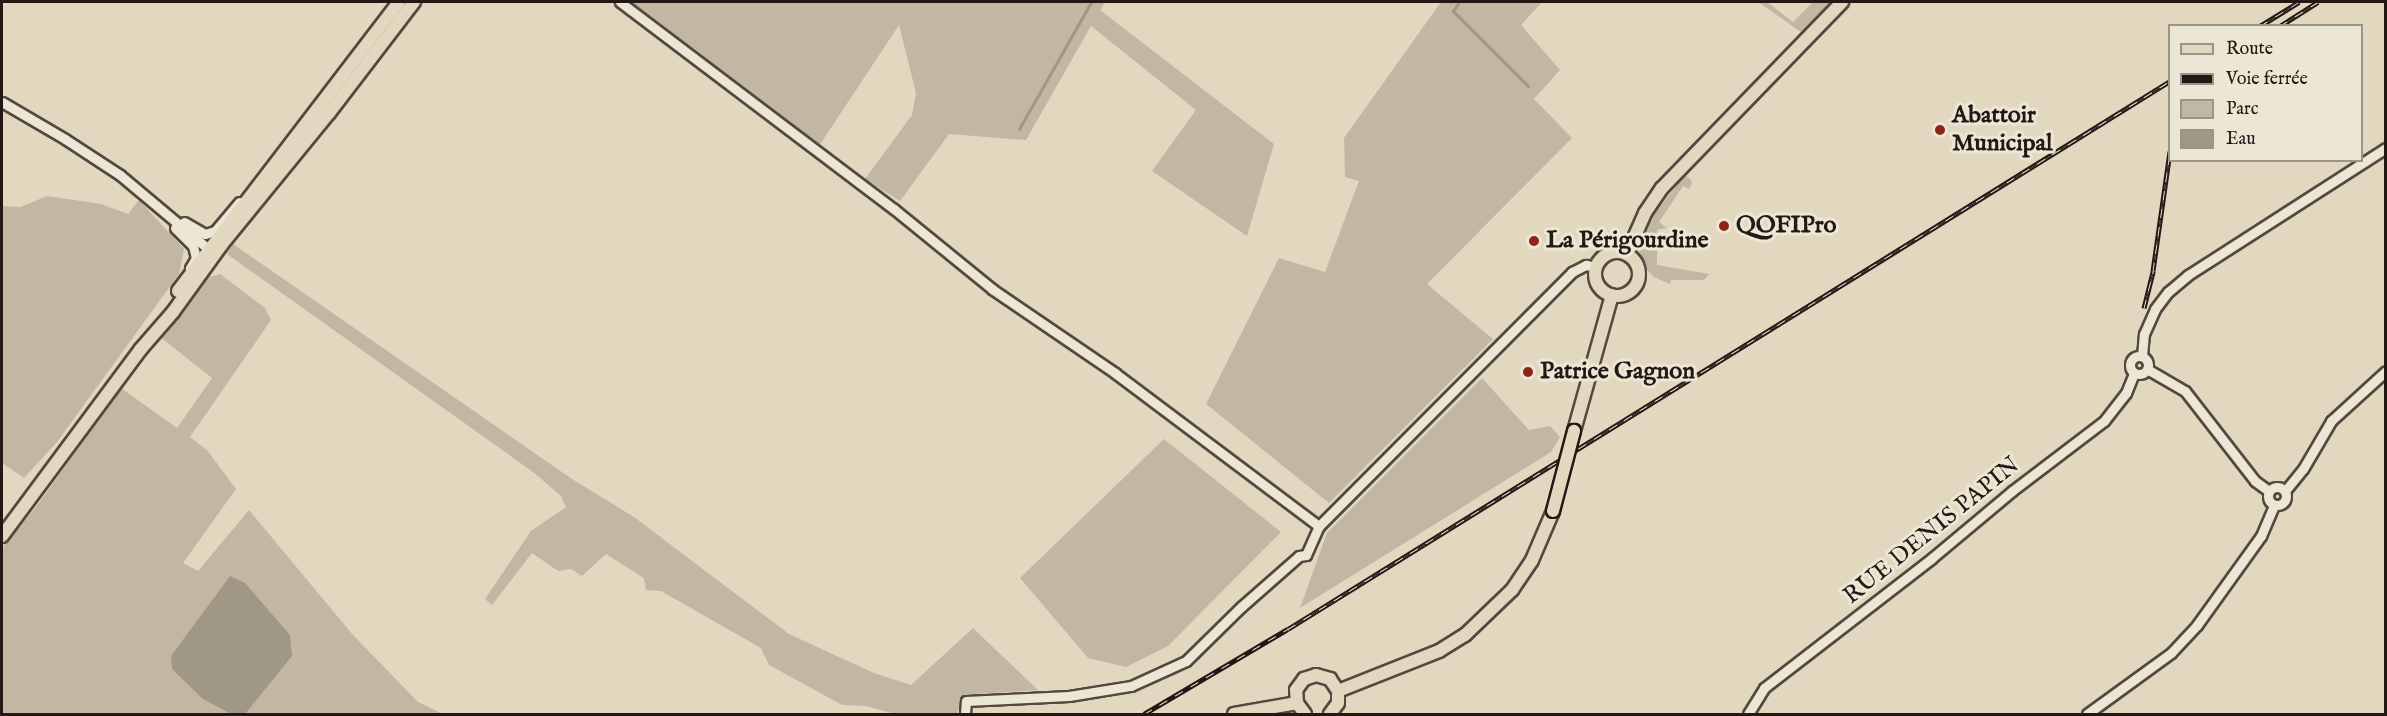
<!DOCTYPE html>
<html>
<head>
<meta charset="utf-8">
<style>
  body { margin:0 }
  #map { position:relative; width:2387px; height:716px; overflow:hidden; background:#e2d8bf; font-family:"IM FELL English",serif }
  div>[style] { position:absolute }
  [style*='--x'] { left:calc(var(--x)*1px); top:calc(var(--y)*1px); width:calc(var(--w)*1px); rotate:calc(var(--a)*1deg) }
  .green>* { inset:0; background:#c2b7a2 }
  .water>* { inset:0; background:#a19785 }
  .stream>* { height:3px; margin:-1.5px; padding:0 1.5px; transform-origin:1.5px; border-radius:1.5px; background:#a19785 }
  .roads { filter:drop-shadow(2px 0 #54483f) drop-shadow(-2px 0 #54483f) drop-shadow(0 2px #54483f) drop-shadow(0 -2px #54483f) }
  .minor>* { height:9px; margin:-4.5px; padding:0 4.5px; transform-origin:4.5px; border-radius:4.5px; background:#ece6d5 }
  .minor>.ring { margin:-4.5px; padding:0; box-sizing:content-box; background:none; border:9px solid #ece6d5; border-radius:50% }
  .major>* { height:12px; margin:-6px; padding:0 6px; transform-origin:6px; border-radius:6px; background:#e2d8bf }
  .major>.ring { margin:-6px; padding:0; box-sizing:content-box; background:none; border:12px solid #e2d8bf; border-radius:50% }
  .rail>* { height:5px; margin-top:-2.5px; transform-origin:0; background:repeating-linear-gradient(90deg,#ece6d5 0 9px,#241814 0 18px); box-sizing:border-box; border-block:2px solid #241814 }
  .bridges { filter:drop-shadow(2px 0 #241814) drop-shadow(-2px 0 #241814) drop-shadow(0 2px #241814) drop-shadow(0 -2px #241814) }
  .major-bridge>* { height:12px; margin:-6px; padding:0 6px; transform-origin:6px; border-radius:6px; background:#e2d8bf }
  .dots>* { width:16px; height:16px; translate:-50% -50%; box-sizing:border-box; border:3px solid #ece6d5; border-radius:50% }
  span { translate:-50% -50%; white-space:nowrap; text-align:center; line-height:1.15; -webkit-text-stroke:6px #ece6d5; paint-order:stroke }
  .poi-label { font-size:24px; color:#241814; font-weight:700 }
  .left { translate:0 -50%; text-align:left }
  .street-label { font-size:24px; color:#241814 }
  .frame { position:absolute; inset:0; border:3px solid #241814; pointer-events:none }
  .legend { position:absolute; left:2168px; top:24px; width:195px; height:138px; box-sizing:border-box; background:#ece6d5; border:2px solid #9c9488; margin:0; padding:8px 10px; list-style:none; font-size:18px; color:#241814 }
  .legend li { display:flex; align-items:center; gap:12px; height:30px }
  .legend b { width:30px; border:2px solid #9c9488 }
</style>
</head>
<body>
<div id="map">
  <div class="green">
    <i style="clip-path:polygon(631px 2px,1105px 2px,1100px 10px,1274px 144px,1247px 236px,1152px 171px,1196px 110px,1091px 26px,1026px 140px,949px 134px,900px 201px,865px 179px,912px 115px,916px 93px,899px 25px,819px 146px)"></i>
    <i style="clip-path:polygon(1441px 2px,1542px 2px,1521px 25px,1560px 70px,1534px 99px,1572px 138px,1427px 284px,1493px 339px,1329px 503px,1206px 404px,1279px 258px,1325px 272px,1359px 181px,1345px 177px,1344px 138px)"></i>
    <i style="clip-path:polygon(1758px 2px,1767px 2px,1793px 22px,1813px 2px,1830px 3px,1829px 7px,1801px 32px)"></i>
    <i style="clip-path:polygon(1685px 175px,1692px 181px,1691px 186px,1689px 189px,1683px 186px,1659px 222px,1667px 228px,1657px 230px,1657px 265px,1709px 274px,1704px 280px,1671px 280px,1670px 284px,1654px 277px,1645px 268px,1639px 251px,1641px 237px,1650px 219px)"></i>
    <i style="clip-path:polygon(47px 196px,101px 204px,128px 214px,139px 200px,184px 249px,179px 274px,57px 442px,24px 478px,2px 463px,2px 206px,21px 207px)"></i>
    <i style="clip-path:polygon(233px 244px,572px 479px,634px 517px,789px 634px,874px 673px,911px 685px,973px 628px,1038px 690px,963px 695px,957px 714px,895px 714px,866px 706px,842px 705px,769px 665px,761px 648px,661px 591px,646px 590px,644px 578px,606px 554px,582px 576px,571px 569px,558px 571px,532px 553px,492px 605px,485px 599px,531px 531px,566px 507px,561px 496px,533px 472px,227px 254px)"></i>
    <i style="clip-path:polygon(220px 274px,265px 308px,271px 320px,190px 437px,207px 450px,236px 489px,183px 563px,198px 571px,249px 510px,353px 635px,418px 702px,443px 714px,2px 714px,2px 549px,39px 503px,121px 388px,177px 428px,212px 378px,160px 337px,203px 279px)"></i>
    <i style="clip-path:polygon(1482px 378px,1529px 430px,1550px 426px,1560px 437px,1551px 452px,1300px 608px,1327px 533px)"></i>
    <i style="clip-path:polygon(1164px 439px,1281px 532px,1168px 646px,1126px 667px,1088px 658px,1020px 578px)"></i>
  </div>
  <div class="water">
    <i style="clip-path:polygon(230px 576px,245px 583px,290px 635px,292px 656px,245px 714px,231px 714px,203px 699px,172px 669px,171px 656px)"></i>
  </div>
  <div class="stream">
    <i style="--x:1459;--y:2;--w:11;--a:124"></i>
    <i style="--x:1453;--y:11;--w:106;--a:45"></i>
    <i style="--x:1019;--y:129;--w:146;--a:-60.4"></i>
  </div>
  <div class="roads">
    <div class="minor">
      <i style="--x:620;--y:2;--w:343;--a:37.1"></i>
      <i style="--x:894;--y:209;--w:127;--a:39.2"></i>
      <i style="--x:992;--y:289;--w:149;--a:34.3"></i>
      <i style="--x:1115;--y:373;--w:255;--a:36.9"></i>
      <i style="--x:2;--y:102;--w:73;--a:30.4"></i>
      <i style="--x:65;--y:139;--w:66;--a:33.2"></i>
      <i style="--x:120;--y:175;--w:123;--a:40"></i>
      <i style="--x:184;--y:222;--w:24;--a:30"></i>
      <i style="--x:205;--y:234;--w:10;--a:-17"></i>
      <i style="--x:215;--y:231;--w:38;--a:-50"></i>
      <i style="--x:175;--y:228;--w:25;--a:45"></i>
      <i style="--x:193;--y:246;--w:12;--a:76"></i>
      <i style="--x:196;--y:258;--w:12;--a:121"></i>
      <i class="ring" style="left:2130px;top:356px;width:9px;height:9px"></i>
      <i style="--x:2142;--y:356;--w:22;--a:-85"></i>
      <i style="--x:2144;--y:334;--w:27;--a:-66"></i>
      <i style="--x:2155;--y:309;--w:21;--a:-53"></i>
      <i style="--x:2168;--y:292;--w:26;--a:-40"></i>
      <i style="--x:2188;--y:275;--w:235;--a:-32.7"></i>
      <i style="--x:2147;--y:369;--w:44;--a:30.1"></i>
      <i style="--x:2185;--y:391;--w:114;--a:52.1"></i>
      <i style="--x:2255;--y:481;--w:17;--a:36"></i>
      <i class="ring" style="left:2268px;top:487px;width:9px;height:9px"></i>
      <i style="--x:2285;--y:491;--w:28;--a:-51"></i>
      <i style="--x:2303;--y:469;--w:56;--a:-59.7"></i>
      <i style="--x:2331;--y:421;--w:74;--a:-42.3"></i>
      <i style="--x:965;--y:714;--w:13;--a:-86"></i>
      <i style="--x:966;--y:701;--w:103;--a:-2.8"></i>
      <i style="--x:1069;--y:696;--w:63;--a:-9.2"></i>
      <i style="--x:1131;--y:686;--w:60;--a:-24.4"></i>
      <i style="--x:1186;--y:661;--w:77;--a:-44.5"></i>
      <i style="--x:1241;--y:607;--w:77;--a:-41.3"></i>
      <i style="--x:1299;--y:556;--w:7;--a:-8"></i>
      <i style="--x:1306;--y:555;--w:32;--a:-66"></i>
      <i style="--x:1319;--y:526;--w:359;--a:-45.1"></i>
      <i style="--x:1572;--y:272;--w:16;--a:-27"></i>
      <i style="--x:1586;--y:265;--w:10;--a:11"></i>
      <i style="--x:1748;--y:714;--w:31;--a:-58"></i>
      <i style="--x:1764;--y:688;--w:212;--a:-37.7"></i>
      <i style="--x:1932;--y:558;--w:104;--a:-39.9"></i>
      <i style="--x:2012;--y:491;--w:116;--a:-37.3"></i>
      <i style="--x:2104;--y:421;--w:36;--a:-52"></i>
      <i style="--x:2126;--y:393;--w:22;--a:-68"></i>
      <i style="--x:2087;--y:714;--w:104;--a:-36"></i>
      <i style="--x:2171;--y:653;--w:38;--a:-47"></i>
      <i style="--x:2197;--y:625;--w:110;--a:-54.3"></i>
      <i style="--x:2261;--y:536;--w:34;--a:-67"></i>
    </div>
    <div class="major">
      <i class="ring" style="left:1595px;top:252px;width:32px;height:32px"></i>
      <i style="--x:1627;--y:254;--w:45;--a:-66.3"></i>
      <i style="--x:1645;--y:213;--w:30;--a:-56"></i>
      <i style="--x:1662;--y:188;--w:259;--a:-45.9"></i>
      <i style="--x:178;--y:291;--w:364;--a:-52.6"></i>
      <i style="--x:1574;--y:431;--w:141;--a:-74.4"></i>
      <i style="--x:2;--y:536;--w:232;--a:-53.4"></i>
      <i style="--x:140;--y:350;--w:50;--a:-49"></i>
      <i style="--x:173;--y:312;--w:84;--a:-54.2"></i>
      <i style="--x:222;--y:244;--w:169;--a:-50.8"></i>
      <i style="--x:329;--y:113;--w:140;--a:-52.6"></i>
      <i style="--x:1338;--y:691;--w:109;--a:-21.6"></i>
      <i style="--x:1439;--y:651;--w:31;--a:-32"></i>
      <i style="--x:1465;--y:635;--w:65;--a:-43.8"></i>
      <i style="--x:1512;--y:590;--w:36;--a:-56"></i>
      <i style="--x:1532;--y:560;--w:53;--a:-66.8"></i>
      <i style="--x:1234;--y:714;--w:64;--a:-9.9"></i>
      <i style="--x:1305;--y:714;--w:14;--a:-126"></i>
      <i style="--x:1297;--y:703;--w:13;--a:-94"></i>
      <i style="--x:1296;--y:690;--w:14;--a:-54"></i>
      <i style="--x:1304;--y:679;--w:13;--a:-18"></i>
      <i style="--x:1316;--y:675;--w:15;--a:16"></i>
      <i style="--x:1330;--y:679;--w:14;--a:56"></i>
      <i style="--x:1338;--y:691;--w:12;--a:90"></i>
      <i style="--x:1338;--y:703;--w:14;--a:126"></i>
    </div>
  </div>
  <div class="rail">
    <i style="--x:2260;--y:26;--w:46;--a:-31.6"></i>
    <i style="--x:2280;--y:26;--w:45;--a:-32.3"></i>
    <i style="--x:2144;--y:308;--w:38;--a:-76"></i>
    <i style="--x:2153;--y:271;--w:121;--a:-81.9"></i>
    <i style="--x:1144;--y:714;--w:167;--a:-30.6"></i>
    <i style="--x:1288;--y:629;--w:1038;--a:-31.85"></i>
  </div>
  <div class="bridges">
    <div class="major-bridge">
      <i style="--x:1553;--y:511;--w:83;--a:-75.3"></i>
    </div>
  </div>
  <div class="dots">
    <i style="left:1940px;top:130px;background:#8f2418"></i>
    <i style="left:1724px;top:226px;background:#8f2418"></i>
    <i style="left:1534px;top:241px;background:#8f2418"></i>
    <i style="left:1528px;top:372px;background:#8f2418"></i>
  </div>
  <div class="poi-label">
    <span class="left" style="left:1952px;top:130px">Abattoir<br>Municipal</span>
    <span class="left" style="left:1736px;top:226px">QOFIPro</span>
    <span class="left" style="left:1546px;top:241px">La Périgourdine</span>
    <span class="left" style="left:1540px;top:372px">Patrice Gagnon</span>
  </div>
  <div class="street-label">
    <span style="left:1932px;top:531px;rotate:-39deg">RUE DENIS PAPIN</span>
  </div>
  <div class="frame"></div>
  <ul class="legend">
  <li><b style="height:8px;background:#e2d8bf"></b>Route</li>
  <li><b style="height:8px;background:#241814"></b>Voie ferrée</li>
  <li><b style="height:16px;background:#c2b7a2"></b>Parc</li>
  <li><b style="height:16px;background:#a19785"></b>Eau</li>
  </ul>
</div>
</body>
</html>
